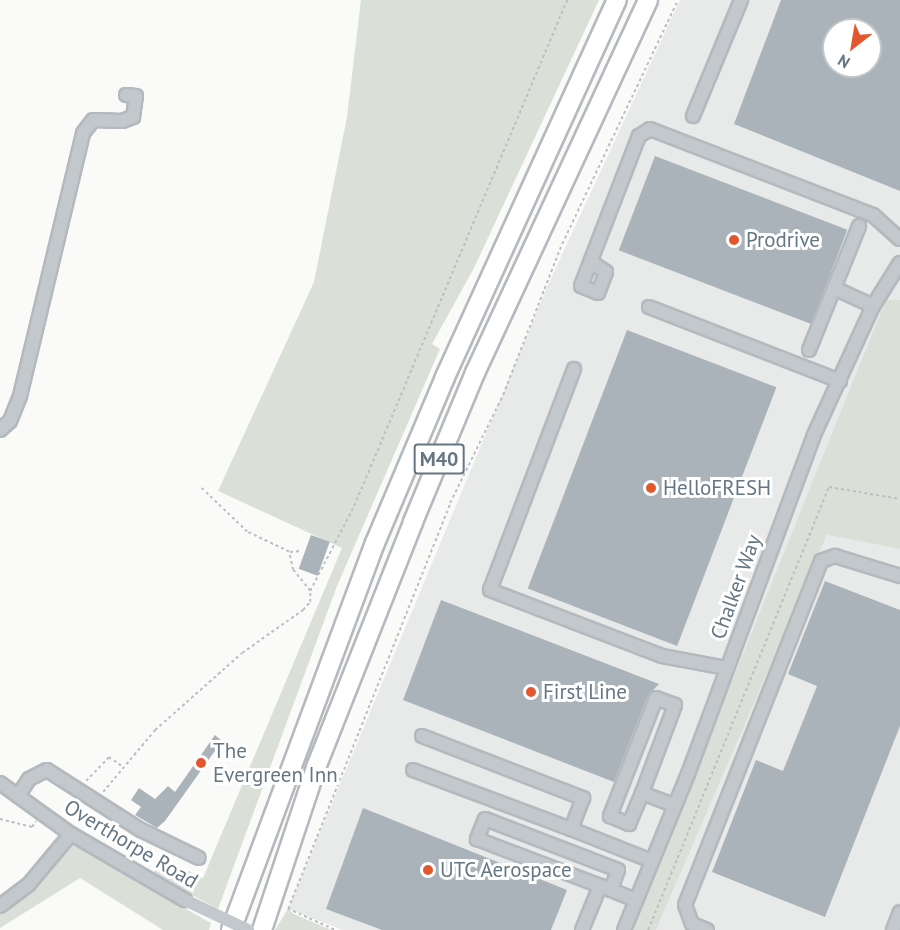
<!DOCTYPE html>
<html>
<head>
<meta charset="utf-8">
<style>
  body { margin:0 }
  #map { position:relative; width:900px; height:930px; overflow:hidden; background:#fafaf8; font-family:"PT Sans",sans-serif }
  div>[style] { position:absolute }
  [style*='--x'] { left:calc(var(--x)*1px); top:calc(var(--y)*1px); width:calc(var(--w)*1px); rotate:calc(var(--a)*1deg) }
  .built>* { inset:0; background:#e8e9e9 }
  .green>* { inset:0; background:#dadfd7 }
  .building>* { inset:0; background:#aab3b9; transform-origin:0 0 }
  .path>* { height:1.5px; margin-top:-0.75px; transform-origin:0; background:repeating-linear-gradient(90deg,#bbbfc2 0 3px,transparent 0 6px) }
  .roads { filter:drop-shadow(2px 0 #b4b9bd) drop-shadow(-2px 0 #b4b9bd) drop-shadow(0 2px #b4b9bd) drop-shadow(0 -2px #b4b9bd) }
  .minor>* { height:12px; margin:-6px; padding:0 6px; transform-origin:6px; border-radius:6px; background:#c3c8cc }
  .highway>* { height:18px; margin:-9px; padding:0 9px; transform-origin:9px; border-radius:9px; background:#fff }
  .minor-bridge>* { height:12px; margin:-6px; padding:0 6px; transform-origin:6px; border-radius:6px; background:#c3c8cc }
  .dots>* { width:16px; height:16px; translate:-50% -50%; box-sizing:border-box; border:3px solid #fff; border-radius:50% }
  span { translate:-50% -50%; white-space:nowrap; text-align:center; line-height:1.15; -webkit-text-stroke:6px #fff; paint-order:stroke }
  .shield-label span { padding:2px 4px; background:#fff; border:2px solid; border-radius:4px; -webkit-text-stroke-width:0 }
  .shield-label { font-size:20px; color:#657683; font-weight:700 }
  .poi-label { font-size:21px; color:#657683 }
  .left { translate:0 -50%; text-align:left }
  .street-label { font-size:21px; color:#657683 }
  .north { position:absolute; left:822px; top:18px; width:60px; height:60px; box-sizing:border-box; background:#fff; border:2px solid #c1c8cd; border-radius:50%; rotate:211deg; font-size:16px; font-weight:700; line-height:24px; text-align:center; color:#657683 }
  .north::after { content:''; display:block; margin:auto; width:21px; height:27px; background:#e4572e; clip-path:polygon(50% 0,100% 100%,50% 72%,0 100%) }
</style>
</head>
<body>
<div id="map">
  <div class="built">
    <i style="clip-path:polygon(evenodd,680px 0,900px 0,900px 544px,796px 522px,631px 930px,343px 930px,288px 909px,547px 287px,680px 0,834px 30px,870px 30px,870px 66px,834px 66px,834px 30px)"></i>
    <i style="clip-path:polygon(827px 535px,900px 549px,900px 930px,656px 930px)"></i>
  </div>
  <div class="green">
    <i style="clip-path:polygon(361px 0,599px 0,474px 268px,432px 344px,440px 349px,337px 586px,218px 909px,153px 874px,161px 858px,203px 878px,342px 548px,218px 491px,314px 282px,347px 117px)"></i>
    <i style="clip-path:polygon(886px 300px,900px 300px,900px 549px,827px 535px,656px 930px,631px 930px)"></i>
    <i style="clip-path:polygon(70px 844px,211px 923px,209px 930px,163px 930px,80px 878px,0 928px,0 912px,24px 896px)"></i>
    <i style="clip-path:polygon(288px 909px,294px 914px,331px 930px,275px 930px)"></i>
  </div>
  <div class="building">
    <i style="clip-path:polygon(evenodd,781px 0,900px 0,900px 191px,734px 124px,781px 0,834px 30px,870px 30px,870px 66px,834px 66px,834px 30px)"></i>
    <i style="left:655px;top:156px;width:206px;height:101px;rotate:21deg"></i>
    <i style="left:627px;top:330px;width:160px;height:277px;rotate:21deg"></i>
    <i style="left:311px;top:535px;width:20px;height:36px;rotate:20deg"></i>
    <i style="clip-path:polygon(825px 581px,900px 610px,900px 726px,825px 917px,712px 872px,756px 760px,783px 771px,817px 686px,788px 674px)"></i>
    <i style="clip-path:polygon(441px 600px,659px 684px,648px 695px,614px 782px,403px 700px)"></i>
    <i style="clip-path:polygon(215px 735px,222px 741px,165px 821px,157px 828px,135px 815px,141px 807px,131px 800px,139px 788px,155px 799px,168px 786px,175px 792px)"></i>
    <i style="clip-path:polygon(363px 808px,567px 890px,551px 930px,382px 930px,326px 909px)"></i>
  </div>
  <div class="path">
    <i style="--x:290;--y:552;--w:11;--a:-5"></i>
    <i style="--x:310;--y:591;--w:96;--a:-62.6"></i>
    <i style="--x:354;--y:506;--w:549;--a:-67.17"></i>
    <i style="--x:86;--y:781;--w:33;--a:-46"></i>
    <i style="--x:109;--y:757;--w:16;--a:35"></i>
    <i style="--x:103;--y:792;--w:81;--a:-50"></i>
    <i style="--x:155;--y:730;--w:116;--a:-41.5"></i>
    <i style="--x:242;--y:653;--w:75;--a:-35.2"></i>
    <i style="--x:303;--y:610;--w:11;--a:-49"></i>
    <i style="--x:310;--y:602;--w:11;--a:-90"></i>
    <i style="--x:310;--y:591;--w:27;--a:-129"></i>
    <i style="--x:293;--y:570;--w:18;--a:-103"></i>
    <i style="--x:289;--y:552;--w:47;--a:-154.5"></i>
    <i style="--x:247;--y:532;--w:66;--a:-136.2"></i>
    <i style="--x:0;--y:819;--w:33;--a:14"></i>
    <i style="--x:32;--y:827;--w:7;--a:-56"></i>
    <i style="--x:143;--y:862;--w:17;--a:-65"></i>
    <i style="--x:334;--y:930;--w:51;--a:-155.5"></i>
    <i style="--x:288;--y:909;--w:437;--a:-68.2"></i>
    <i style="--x:450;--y:503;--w:120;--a:-63.9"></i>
    <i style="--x:503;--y:395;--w:162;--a:-68.7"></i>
    <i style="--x:562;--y:244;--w:270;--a:-64.6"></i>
    <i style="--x:648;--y:930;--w:479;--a:-67.8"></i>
    <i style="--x:829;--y:487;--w:72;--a:9.6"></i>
  </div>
  <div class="roads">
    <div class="minor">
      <i style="--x:693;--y:116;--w:126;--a:-67.5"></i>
      <i style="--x:591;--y:262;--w:18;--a:34"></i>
      <i style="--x:606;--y:272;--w:22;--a:111"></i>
      <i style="--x:598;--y:293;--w:18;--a:-158"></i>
      <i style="--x:581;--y:286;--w:161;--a:-68.9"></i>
      <i style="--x:639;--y:136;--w:13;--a:-32"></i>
      <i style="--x:650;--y:129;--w:239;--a:21.1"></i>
      <i style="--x:873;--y:215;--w:36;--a:42"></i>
      <i style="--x:834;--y:288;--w:43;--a:24.8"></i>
      <i style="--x:649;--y:307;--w:205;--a:21.2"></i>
      <i style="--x:809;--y:350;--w:134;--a:-68"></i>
      <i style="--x:574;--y:369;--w:236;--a:110.8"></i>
      <i style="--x:490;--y:590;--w:184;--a:21"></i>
      <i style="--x:662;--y:656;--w:66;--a:10.5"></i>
      <i style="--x:0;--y:430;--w:13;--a:-42"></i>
      <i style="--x:10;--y:421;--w:27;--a:-68"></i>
      <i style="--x:20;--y:396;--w:270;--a:-76.5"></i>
      <i style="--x:83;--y:133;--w:16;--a:-52"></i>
      <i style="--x:93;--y:120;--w:29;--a:2"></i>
      <i style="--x:122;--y:121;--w:12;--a:-20"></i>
      <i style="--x:133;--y:117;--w:21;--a:-82"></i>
      <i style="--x:136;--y:96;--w:10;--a:-174"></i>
      <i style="--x:422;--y:736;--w:173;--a:21.1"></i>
      <i style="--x:583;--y:798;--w:33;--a:111"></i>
      <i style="--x:571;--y:829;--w:87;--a:21.6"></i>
      <i style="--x:413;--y:770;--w:169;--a:20.5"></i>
      <i style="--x:0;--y:783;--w:87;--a:35.7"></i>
      <i style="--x:71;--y:834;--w:132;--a:30.1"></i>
      <i style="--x:642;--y:793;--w:94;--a:-69.4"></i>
      <i style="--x:675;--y:705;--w:20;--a:-160"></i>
      <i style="--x:656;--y:698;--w:127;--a:111.3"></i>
      <i style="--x:610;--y:816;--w:21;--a:23"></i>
      <i style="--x:629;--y:824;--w:34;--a:-67"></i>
      <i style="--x:642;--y:793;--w:34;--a:21"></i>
      <i style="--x:18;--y:796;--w:20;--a:-57"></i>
      <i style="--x:29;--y:779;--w:20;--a:-27"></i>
      <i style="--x:47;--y:770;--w:112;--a:32.6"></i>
      <i style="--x:141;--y:830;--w:64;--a:25.8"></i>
      <i style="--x:611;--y:890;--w:21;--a:-71"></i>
      <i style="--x:618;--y:870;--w:142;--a:-159"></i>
      <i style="--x:485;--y:819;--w:22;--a:112"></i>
      <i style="--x:477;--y:839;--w:143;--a:20.8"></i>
      <i style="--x:611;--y:890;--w:27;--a:22"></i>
      <i style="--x:0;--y:906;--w:36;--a:-37"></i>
      <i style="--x:29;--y:884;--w:65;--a:-50"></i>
      <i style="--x:582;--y:930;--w:48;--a:-67.8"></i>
      <i style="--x:624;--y:930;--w:169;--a:-67.7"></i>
      <i style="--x:688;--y:774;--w:359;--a:-69.6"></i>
      <i style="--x:813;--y:437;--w:144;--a:-65.4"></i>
      <i style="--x:873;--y:306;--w:51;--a:-57.9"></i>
      <i style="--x:707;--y:930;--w:16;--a:-158"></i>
      <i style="--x:692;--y:924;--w:20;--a:-110"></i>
      <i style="--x:685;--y:905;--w:370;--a:-68.4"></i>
      <i style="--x:821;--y:561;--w:15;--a:-20"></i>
      <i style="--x:835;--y:556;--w:68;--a:17.1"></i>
      <i style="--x:893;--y:930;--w:19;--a:-69"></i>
    </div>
    <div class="highway">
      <i style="--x:231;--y:930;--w:413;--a:-69.6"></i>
      <i style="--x:375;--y:543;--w:180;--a:-67.1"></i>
      <i style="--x:445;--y:377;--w:414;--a:-65.5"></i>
      <i style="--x:262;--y:930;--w:174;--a:-71.6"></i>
      <i style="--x:317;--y:765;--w:261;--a:-68.4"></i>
      <i style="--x:413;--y:522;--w:161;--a:-67.4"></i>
      <i style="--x:475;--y:373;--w:411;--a:-65.1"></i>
    </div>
  </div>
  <div class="minor-bridge">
    <i style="--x:185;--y:900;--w:70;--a:25.5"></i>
  </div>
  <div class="dots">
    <i style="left:734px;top:240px;background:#e4572e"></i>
    <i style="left:651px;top:488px;background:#e4572e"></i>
    <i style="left:531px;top:692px;background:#e4572e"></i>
    <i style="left:201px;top:763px;background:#e4572e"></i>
    <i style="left:428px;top:870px;background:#e4572e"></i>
  </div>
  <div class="shield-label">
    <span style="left:439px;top:459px">M40</span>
  </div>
  <div class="poi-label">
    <span class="left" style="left:746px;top:240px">Prodrive</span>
    <span class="left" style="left:663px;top:488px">HelloFRESH</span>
    <span class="left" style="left:543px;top:692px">First Line</span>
    <span class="left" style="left:213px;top:763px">The<br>Evergreen Inn</span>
    <span class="left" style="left:440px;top:870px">UTC Aerospace</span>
  </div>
  <div class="street-label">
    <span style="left:736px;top:587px;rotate:-70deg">Chalker Way</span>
    <span style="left:131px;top:844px;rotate:31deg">Overthorpe Road</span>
  </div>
  <div class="north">N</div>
</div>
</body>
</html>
